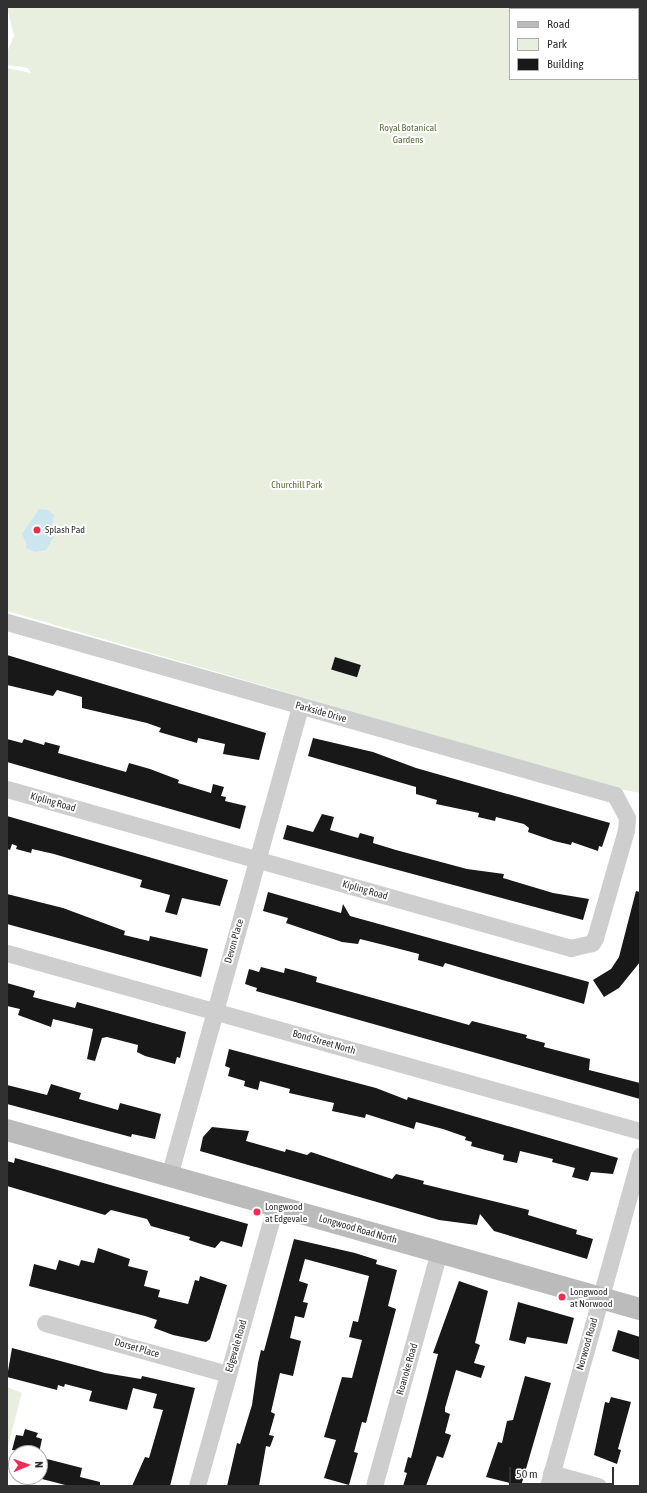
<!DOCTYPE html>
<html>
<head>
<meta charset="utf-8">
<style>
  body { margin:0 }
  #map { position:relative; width:647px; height:1493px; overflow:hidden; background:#fff; font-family:"Asap Condensed",sans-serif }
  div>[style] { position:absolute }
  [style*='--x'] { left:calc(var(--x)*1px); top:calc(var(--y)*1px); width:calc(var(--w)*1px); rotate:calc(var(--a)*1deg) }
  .green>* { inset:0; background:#e9efdf }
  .water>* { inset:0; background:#cbe6ef }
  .building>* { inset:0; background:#181818; transform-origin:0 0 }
  .street>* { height:17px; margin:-8.5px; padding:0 8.5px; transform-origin:8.5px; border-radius:8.5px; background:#cecece }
  .secondary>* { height:22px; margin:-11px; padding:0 11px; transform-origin:11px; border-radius:11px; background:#bbb }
  .dots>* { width:11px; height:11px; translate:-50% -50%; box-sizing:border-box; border:2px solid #fff; border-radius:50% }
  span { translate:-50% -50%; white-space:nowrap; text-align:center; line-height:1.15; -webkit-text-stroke:4px #fff; paint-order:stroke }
  .park-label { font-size:10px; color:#5b713b }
  .poi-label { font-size:10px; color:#313131 }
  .left { translate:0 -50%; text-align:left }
  .street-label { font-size:10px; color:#313131 }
  .frame { position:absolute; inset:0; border:8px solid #313131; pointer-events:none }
  .legend { position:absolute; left:509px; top:8px; width:130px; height:72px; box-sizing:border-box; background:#fff; border:1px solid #adadad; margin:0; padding:5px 7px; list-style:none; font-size:12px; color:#313131 }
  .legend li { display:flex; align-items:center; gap:8px; height:20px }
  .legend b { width:20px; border:1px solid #adadad }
  .north { position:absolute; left:8px; top:1445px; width:40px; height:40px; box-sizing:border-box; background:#fff; border:1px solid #adadad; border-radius:50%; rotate:88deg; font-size:11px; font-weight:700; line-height:16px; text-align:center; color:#313131 }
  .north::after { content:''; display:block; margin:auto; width:14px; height:18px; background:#f12b52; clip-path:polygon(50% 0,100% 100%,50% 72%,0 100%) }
  .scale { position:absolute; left:509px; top:1467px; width:105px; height:18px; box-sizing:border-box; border:2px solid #313131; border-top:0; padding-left:5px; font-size:12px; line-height:14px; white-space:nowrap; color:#313131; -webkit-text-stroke:3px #fff; paint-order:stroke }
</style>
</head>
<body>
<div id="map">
  <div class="green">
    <i style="clip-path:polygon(evenodd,7px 7px,640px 7px,640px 793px,614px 788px,7px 611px,7px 68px,31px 73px,28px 68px,7px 65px,7px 52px,14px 36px,7px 7px,510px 9px,638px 9px,638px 79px,510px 79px,510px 9px)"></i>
    <i style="clip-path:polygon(7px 1387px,22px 1393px,7px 1449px)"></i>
  </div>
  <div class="water">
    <i style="clip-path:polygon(39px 509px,48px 510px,54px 515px,50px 535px,54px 536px,46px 550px,35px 552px,25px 548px,27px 545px,22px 534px)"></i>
  </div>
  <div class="building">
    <i style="clip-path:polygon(7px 655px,266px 733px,259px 760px,223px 754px,225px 744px,198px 738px,197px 743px,159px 732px,161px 728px,147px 723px,82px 708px,82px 697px,57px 690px,53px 696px,7px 685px)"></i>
    <i style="left:335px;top:657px;width:27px;height:13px;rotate:17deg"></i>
    <i style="clip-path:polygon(313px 738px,373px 752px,416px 768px,610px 823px,602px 847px,599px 846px,598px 851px,572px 842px,571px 845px,554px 841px,528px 832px,529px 828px,524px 824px,496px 817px,495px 821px,478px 817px,479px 813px,436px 804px,437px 800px,416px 794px,416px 787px,308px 756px)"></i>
    <i style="clip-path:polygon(7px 739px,22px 743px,24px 739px,44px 745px,45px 742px,60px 746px,58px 753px,126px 772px,129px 763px,150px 769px,179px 780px,178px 783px,211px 793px,213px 784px,224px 787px,221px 796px,226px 797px,225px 801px,246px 806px,240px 829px,7px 762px)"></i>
    <i style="clip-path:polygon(322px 814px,334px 817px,330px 830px,358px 838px,360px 833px,374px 837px,373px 843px,396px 850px,467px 869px,504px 874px,503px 878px,553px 893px,589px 899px,583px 920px,283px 839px,287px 825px,313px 832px)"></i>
    <i style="clip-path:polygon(7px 816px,228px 880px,220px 906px,182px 898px,177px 915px,165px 912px,170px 895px,140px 887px,142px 880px,54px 854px,32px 849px,31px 853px,16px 849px,17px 846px,12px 844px,10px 850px,7px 849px)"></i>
    <i style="clip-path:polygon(636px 891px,640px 892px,640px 962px,619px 988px,604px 997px,593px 980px,611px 969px,619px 957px)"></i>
    <i style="clip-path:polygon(268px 892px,341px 913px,343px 904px,350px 916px,589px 982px,584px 1004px,445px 963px,443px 967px,418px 960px,419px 954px,392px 947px,360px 939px,358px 944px,342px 942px,286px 923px,288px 918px,263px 911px)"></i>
    <i style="clip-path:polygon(7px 894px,63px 908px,125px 931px,124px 935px,149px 941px,150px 936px,208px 949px,201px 977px,7px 924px)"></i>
    <i style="clip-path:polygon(261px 967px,284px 973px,285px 968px,300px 972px,317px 977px,316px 982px,469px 1025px,472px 1021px,527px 1035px,526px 1038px,545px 1043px,544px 1047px,590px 1059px,589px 1070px,640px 1083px,640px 1099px,256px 991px,257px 988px,245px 984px,249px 969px,259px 972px)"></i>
    <i style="clip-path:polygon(7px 983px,35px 991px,33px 997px,75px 1008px,77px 1002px,186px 1032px,180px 1058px,177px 1057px,175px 1064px,145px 1056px,137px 1052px,138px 1045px,107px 1037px,102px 1038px,95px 1061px,87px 1059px,93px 1029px,53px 1019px,51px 1027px,18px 1015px,20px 1009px,7px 1006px)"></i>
    <i style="clip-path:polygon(229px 1049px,376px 1088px,407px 1100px,408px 1097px,618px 1158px,613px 1174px,591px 1172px,588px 1181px,572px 1177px,575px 1168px,552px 1162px,553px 1159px,520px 1151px,517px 1163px,503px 1160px,504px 1155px,471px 1146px,472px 1142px,465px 1140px,466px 1137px,443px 1129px,416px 1122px,414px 1129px,366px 1114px,365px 1118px,332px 1111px,334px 1103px,289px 1093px,290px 1089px,260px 1081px,258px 1090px,244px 1086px,245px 1081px,228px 1076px,230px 1068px,225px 1066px)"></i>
    <i style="clip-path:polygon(51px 1084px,81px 1093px,79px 1099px,118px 1110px,120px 1103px,161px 1114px,155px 1139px,132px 1134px,131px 1137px,7px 1104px,7px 1085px,47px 1095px)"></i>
    <i style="clip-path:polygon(212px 1127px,249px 1131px,246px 1141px,285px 1152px,286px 1149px,307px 1155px,311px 1152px,392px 1179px,396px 1174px,424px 1181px,423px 1184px,529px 1210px,528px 1215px,577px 1230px,576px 1234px,593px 1239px,587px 1259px,494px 1231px,480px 1214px,477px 1225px,439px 1220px,200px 1151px,203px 1137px)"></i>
    <i style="clip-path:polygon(15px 1158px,248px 1224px,242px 1247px,221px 1241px,215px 1248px,204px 1245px,189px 1240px,190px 1237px,151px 1226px,147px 1219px,111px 1210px,105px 1215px,7px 1186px,7px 1161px,14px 1163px)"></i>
    <i style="clip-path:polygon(294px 1239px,355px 1253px,377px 1260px,376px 1264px,397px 1270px,388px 1306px,396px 1309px,366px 1423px,362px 1422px,354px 1452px,358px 1453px,349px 1485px,324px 1478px,336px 1440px,324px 1437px,342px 1377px,352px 1378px,362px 1340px,349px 1337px,353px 1321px,358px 1322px,369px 1276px,305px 1259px,299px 1281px,308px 1284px,303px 1302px,308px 1303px,304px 1318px,295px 1316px,290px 1338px,301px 1341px,293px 1376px,280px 1373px,271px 1412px,275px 1414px,269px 1435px,274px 1436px,270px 1447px,266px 1446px,259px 1486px,227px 1486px,237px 1443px,240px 1444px,252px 1405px,258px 1363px,261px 1350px,264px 1351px)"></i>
    <i style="clip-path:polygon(98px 1248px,130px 1259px,128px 1266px,148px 1271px,144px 1286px,160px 1290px,158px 1297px,188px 1304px,195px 1280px,199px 1281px,200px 1276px,227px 1285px,210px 1339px,206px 1342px,173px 1335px,154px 1328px,157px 1320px,145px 1316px,29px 1286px,34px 1264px,56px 1270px,59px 1260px,79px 1266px,81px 1260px,94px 1263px)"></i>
    <i style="clip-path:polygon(459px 1281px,488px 1291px,475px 1343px,480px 1345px,474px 1363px,485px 1366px,481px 1378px,456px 1370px,445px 1408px,445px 1412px,450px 1414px,445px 1433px,451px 1435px,443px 1458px,437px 1456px,426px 1486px,403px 1486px,407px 1473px,404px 1472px,408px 1457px,411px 1458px,438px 1354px,433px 1353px)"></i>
    <i style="clip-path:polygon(518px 1302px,574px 1318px,567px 1344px,527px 1337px,525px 1344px,509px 1340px)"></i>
    <i style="clip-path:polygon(618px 1330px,640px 1337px,640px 1360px,612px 1351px)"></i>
    <i style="clip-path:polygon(12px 1348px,105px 1373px,141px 1379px,142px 1376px,195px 1388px,170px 1486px,132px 1486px,145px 1457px,149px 1458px,163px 1410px,153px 1408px,157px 1394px,133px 1388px,127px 1410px,89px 1401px,92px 1391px,65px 1384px,64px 1387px,58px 1385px,57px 1390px,7px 1377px)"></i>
    <i style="clip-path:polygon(525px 1376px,551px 1383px,521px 1486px,510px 1486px,510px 1483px,486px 1477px,498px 1442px,502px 1443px,507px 1421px,513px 1420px)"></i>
    <i style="clip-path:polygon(611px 1397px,631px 1402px,618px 1449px,621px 1450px,617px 1464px,594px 1455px,605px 1402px,609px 1403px)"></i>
    <i style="clip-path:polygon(25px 1429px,38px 1433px,36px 1437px,42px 1439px,39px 1453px,12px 1450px,16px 1435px,23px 1436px)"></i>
    <i style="clip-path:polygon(47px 1459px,82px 1468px,80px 1477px,100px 1482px,100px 1486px,69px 1486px,42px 1479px)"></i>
  </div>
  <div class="street">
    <i style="--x:7;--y:622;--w:632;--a:15.88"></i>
    <i style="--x:615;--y:795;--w:26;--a:62"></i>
    <i style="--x:627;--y:818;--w:12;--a:95"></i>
    <i style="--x:626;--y:830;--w:112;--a:106"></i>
    <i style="--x:595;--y:938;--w:6;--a:121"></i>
    <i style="--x:592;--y:943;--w:22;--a:167"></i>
    <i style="--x:571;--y:948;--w:586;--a:-164.26"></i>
    <i style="--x:7;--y:953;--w:658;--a:15.71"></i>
    <i style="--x:169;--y:1176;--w:487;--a:-74.4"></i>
    <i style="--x:45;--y:1323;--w:190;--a:15.6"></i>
    <i style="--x:551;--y:1473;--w:49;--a:15.5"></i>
    <i style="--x:197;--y:1486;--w:291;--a:-74.4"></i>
    <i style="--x:374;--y:1486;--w:243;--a:-74.5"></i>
    <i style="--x:548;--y:1486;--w:343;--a:-74.4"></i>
  </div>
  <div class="secondary">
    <i style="--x:7;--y:1130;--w:658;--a:15.79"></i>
  </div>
  <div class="dots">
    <i style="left:37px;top:530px;background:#f12b52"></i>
    <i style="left:257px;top:1212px;background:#f12b52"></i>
    <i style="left:562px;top:1297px;background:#f12b52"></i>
  </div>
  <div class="park-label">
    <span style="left:408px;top:133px">Royal Botanical<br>Gardens</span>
    <span style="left:297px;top:485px">Churchill Park</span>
  </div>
  <div class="poi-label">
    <span class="left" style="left:45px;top:530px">Splash Pad</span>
    <span class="left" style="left:265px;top:1212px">Longwood<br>at Edgevale</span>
    <span class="left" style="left:570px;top:1297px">Longwood<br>at Norwood</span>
  </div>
  <div class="street-label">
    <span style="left:321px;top:712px;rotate:16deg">Parkside Drive</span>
    <span style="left:53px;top:802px;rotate:16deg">Kipling Road</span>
    <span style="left:365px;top:890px;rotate:16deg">Kipling Road</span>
    <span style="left:234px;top:941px;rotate:-74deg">Devon Place</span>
    <span style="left:324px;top:1042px;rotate:16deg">Bond Street North</span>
    <span style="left:358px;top:1229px;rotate:16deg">Longwood Road North</span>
    <span style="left:587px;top:1344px;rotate:-74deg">Norwood Road</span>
    <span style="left:236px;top:1346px;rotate:-74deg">Edgevale Road</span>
    <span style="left:137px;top:1348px;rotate:16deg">Dorset Place</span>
    <span style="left:407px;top:1369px;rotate:-74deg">Roanoke Road</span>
  </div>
  <div class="frame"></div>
  <ul class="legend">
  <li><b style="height:5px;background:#bbb"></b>Road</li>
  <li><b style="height:11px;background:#e9efdf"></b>Park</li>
  <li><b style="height:11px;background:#181818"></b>Building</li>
  </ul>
  <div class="north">N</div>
  <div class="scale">50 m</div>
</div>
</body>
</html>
